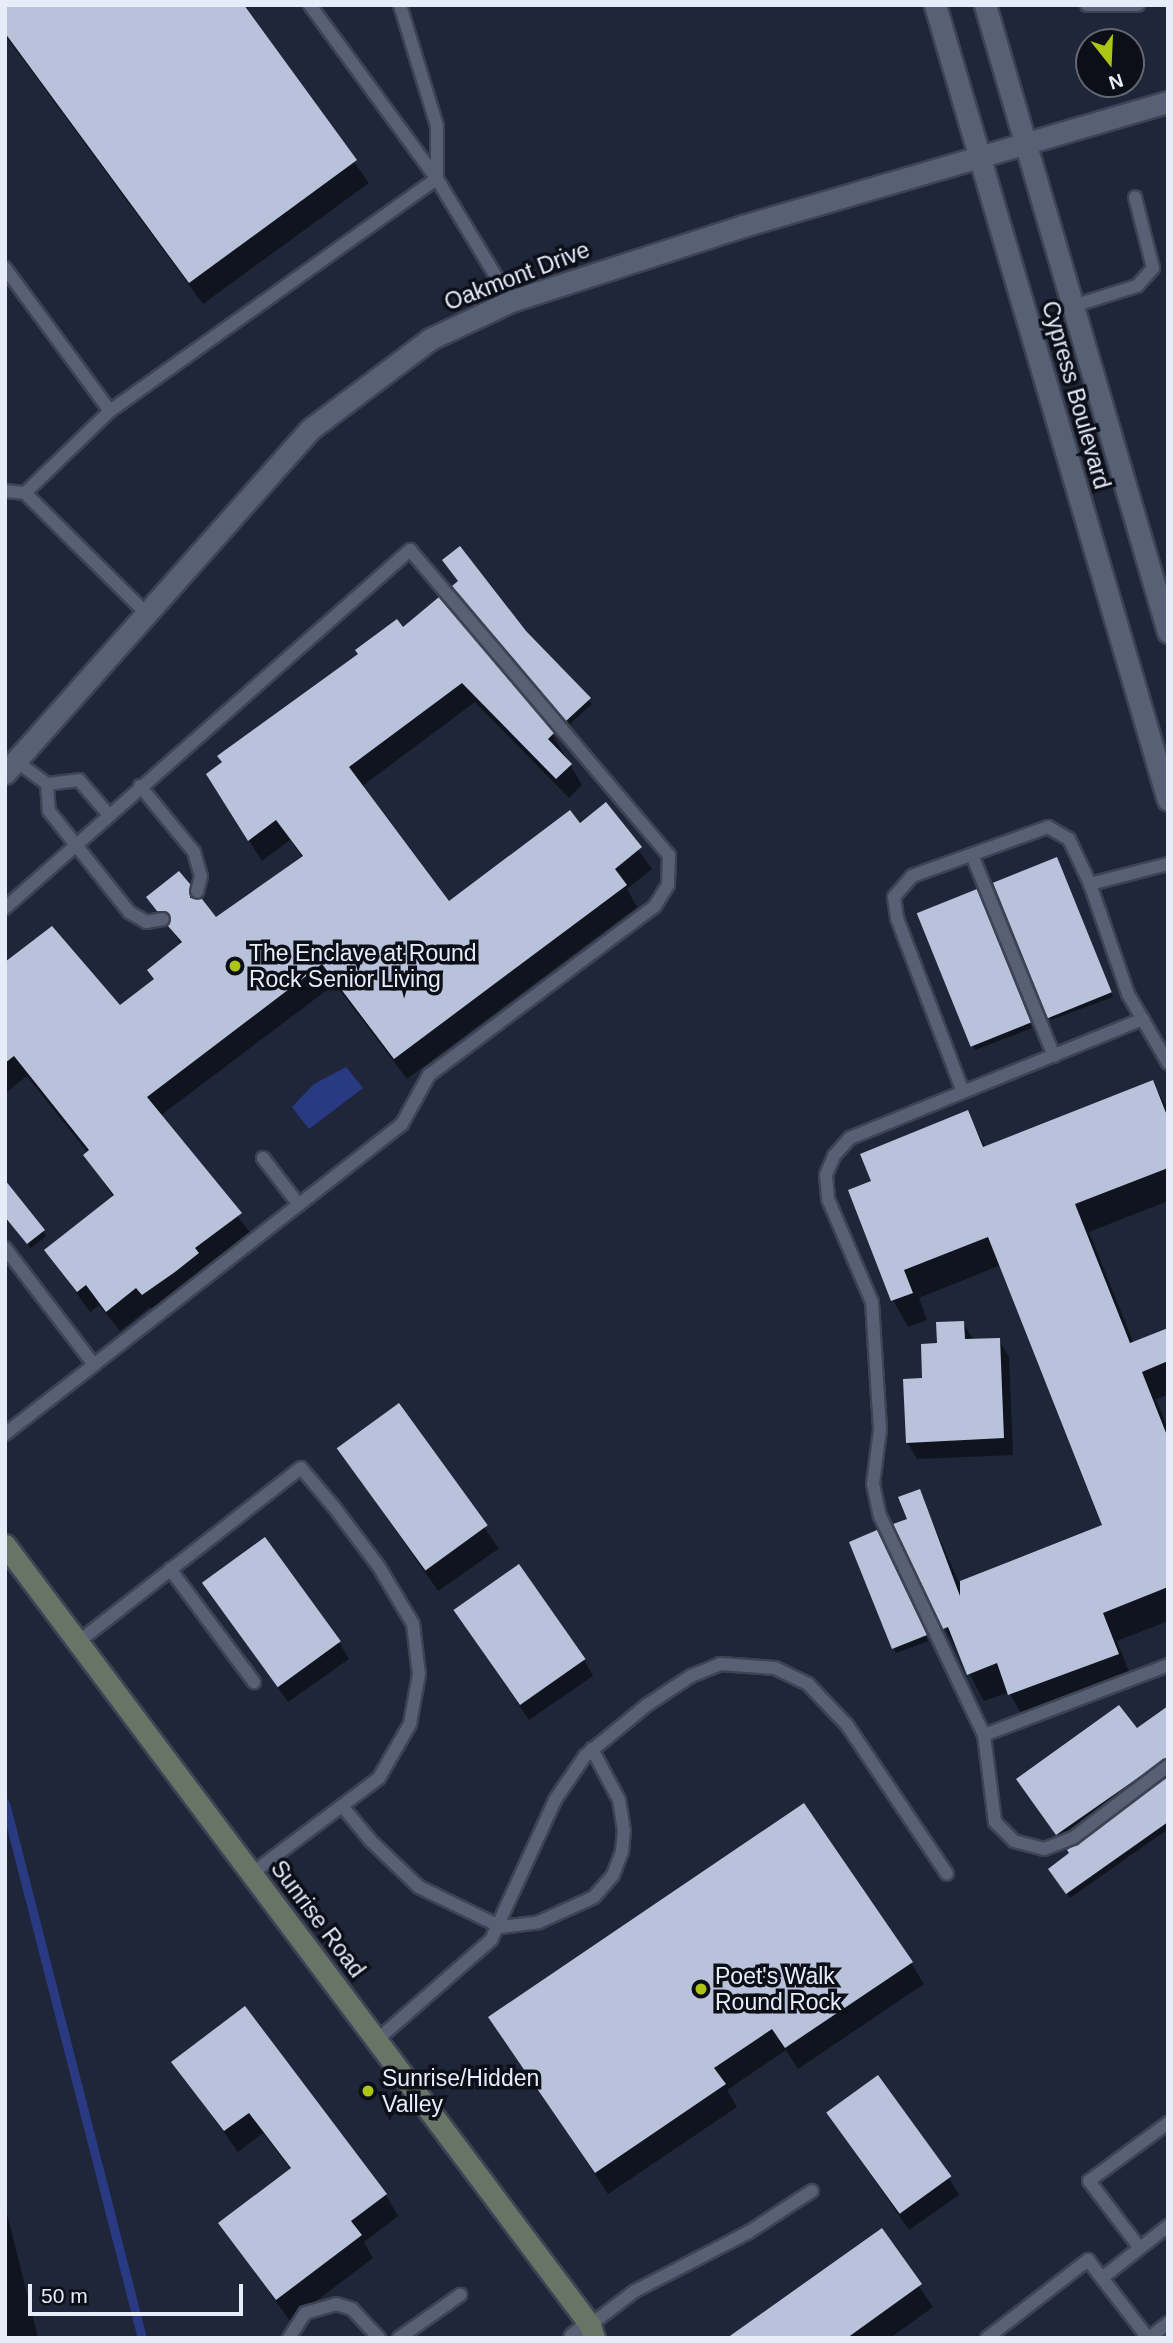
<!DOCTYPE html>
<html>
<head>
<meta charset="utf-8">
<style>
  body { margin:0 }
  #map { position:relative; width:1173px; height:2343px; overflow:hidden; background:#1f2639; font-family:Helvetica,sans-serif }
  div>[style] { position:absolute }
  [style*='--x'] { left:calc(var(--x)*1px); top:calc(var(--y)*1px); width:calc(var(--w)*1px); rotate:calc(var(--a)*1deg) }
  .water>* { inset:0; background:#293a83 }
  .shadow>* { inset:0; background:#0007; transform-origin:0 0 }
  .stream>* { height:9px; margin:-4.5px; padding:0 4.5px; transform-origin:4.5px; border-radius:4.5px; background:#293a83 }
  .building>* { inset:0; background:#b9c2db; transform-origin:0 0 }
  .roads { filter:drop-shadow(2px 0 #3e4354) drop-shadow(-2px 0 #3e4354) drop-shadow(0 2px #3e4354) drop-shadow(0 -2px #3e4354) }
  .lane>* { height:12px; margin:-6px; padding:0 6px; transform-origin:6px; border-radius:6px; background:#586076 }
  .street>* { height:21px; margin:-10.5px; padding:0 10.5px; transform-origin:10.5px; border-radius:10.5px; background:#586076 }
  .secondary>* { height:21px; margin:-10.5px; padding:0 10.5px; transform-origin:10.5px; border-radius:10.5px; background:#687465 }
  .dots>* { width:19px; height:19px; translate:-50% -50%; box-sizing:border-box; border:4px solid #0c0f18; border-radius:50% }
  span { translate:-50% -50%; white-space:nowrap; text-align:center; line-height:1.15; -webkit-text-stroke:7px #0c0f18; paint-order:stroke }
  .street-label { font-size:23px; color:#e7ecf9 }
  .poi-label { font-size:23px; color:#e7ecf9 }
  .left { translate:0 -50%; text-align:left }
  .frame { position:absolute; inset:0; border:7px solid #e7ecf9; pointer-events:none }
  .north { position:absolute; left:1075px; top:28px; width:70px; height:70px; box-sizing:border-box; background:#0c0f18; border:2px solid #646772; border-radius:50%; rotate:162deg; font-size:19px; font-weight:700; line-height:28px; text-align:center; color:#e7ecf9 }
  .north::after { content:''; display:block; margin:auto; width:24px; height:32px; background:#acc613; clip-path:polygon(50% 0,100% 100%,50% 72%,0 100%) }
  .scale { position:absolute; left:28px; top:2284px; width:215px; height:32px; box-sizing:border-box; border:4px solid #e7ecf9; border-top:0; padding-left:9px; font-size:21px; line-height:24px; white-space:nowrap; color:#e7ecf9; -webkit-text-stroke:5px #0c0f18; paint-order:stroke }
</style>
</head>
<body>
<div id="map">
  <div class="water">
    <i style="clip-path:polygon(346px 1067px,363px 1088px,309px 1129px,292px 1107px,314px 1084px)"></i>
  </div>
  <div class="shadow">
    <i style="clip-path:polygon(5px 5px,242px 5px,369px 183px,203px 304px,5px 35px)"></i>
    <i style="clip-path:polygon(457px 591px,524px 632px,592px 704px,570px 724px)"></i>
    <i style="clip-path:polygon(403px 630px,552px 734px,582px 785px,569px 798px,475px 702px,361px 787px,449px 903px,606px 805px,652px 869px,627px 889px,637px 907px,407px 1079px,335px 984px,160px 1116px,252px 1235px,206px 1269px,210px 1275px,156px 1315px,150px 1307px,120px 1331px,99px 1305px,90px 1312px,46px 1250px,114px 1198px,85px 1155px,88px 1153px,27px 1076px,5px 1093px,5px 964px,119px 1008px,155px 980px,182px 945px,148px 897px,189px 885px,215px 920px,303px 858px,290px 840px,262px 861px,220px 795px)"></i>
    <i style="clip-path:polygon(1059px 864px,1113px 997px,1051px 1020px,1049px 1015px)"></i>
    <i style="clip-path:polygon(979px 896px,1032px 1028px,975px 1050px,973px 1045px)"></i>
    <i style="clip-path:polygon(1152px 1082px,1168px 1109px,1168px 1201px,1089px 1232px,1134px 1344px,1168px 1330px,1168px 1395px,1156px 1399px,1168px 1429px,1168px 1621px,1117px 1641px,1133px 1682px,1026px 1722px,1009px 1692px,984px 1701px,945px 1628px,919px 1491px,959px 1583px,1104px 1526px,1001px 1265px,919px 1298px,927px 1320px,908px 1327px,893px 1300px,873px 1182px,967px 1113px,986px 1148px)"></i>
    <i style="clip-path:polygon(5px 1216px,43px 1231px,46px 1236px,31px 1248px)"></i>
    <i style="clip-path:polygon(963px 1323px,973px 1339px,999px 1340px,1009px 1357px,1013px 1455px,917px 1459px,907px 1442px,939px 1344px)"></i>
    <i style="left:399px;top:1406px;width:174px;height:74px;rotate:55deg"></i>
    <i style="clip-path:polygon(879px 1537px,928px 1641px,896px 1653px,852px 1543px)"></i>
    <i style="clip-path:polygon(204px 1583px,339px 1642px,349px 1659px,288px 1702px)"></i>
    <i style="clip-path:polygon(455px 1610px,584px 1660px,593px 1676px,529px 1720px)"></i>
    <i style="clip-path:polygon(1168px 1708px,1168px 1764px,1060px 1839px,1021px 1785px,1136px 1731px)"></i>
    <i style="clip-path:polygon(1168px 1779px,1168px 1829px,1070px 1898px,1053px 1874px)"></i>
    <i style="clip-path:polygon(911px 1963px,924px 1984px,798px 2069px,786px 2050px,727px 2090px,737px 2107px,608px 2194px,491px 2018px)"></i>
    <i style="clip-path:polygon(174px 2062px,386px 2195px,398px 2216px,364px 2242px,373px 2258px,290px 2321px,220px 2223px,291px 2170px,263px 2133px,238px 2152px)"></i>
    <i style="clip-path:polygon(828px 2113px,949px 2178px,959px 2195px,909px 2230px)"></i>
    <i style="clip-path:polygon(5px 2206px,38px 2338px,5px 2338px)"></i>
    <i style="clip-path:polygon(881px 2230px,933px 2307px,890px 2338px,731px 2338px)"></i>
  </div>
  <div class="stream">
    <i style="--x:5;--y:1803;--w:552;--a:75.64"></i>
  </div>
  <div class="building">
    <i style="clip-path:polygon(5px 5px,244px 5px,357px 160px,189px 283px,5px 33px)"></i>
    <i style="clip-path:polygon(460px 546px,526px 631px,591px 698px,566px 721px,452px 586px,458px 581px,442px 560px)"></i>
    <i style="clip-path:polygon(439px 597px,554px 733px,548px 739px,572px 764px,556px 779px,462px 683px,349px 767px,449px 901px,570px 810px,580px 823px,606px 802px,642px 847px,615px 869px,627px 885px,394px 1059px,322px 964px,147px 1097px,242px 1213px,195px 1248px,199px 1253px,175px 1272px,142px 1295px,136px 1288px,106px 1312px,86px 1285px,77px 1292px,44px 1250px,114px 1195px,83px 1155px,89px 1150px,14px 1056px,5px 1063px,5px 962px,52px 926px,120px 1005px,154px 979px,147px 970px,182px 942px,168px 926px,170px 914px,157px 911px,146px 897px,179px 871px,190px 884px,190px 898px,202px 899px,216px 917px,303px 856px,276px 820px,248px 841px,206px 774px,222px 762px,217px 756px,358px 654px,355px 650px,397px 619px,403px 627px)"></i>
    <i style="left:1057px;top:857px;width:146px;height:69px;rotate:68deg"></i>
    <i style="left:977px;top:889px;width:144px;height:65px;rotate:68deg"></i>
    <i style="clip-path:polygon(1153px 1080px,1168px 1118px,1168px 1168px,1075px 1204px,1130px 1343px,1168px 1328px,1168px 1361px,1142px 1372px,1168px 1438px,1168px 1587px,1103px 1613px,1119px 1654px,1008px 1695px,997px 1663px,967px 1675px,948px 1627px,943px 1629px,893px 1524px,907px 1519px,898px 1497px,920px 1489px,960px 1596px,960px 1581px,1102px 1525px,988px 1237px,904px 1270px,913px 1293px,891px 1301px,848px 1190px,871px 1181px,860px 1154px,968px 1110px,983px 1147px)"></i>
    <i style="clip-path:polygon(5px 1180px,45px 1230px,27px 1244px,5px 1217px)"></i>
    <i style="clip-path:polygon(964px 1321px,965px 1339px,1000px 1338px,1004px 1438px,906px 1443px,903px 1379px,922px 1378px,921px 1344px,937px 1343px,936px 1322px)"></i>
    <i style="left:399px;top:1403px;width:151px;height:77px;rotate:54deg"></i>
    <i style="clip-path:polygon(877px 1530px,927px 1635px,892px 1649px,849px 1542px)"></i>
    <i style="left:265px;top:1537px;width:129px;height:78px;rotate:54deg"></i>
    <i style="left:519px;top:1564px;width:116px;height:80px;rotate:55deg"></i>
    <i style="clip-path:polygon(1119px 1705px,1137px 1728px,1168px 1706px,1168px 1757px,1056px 1835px,1016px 1779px)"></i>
    <i style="clip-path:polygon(1168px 1777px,1168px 1822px,1066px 1894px,1048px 1869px,1069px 1853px,1067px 1850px)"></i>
    <i style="clip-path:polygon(804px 1803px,913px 1962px,785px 2048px,772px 2029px,714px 2068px,726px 2084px,595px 2173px,488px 2017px)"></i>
    <i style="clip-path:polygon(245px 2006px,387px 2194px,351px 2221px,362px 2235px,276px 2300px,218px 2223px,291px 2168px,249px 2113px,224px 2131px,171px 2062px)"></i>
    <i style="left:878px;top:2075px;width:125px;height:64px;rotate:54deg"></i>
    <i style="clip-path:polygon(882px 2228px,922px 2284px,847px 2338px,727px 2338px)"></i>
  </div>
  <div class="roads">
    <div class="lane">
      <i style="--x:310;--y:5;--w:215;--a:53.9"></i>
      <i style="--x:437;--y:179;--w:143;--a:58.8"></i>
      <i style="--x:1087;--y:5;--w:51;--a:0"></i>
      <i style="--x:5;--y:268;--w:177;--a:53.7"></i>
      <i style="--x:1073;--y:306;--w:67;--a:-17.4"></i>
      <i style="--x:1137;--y:286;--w:24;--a:-48"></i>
      <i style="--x:1153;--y:268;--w:73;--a:-104.2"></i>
      <i style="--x:5;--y:491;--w:20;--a:6"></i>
      <i style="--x:25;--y:493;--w:170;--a:44.8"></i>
      <i style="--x:25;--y:493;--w:118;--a:-44"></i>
      <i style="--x:110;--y:411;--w:401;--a:-35.4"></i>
      <i style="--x:437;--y:179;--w:53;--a:-90"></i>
      <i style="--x:437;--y:126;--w:127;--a:-107"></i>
      <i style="--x:17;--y:762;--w:37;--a:36"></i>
      <i style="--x:47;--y:784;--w:32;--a:-7"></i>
      <i style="--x:79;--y:780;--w:45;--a:49.5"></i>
      <i style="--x:47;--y:784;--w:27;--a:86"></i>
      <i style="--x:49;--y:811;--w:129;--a:51.6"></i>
      <i style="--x:129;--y:912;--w:20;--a:30"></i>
      <i style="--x:146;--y:922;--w:17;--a:-10"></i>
      <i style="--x:140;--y:786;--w:85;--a:50.7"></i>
      <i style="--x:194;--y:852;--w:25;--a:74"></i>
      <i style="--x:201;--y:876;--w:16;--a:104"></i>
      <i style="--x:972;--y:855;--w:217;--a:67.8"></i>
      <i style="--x:1168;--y:864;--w:81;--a:165.6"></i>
      <i style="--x:1090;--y:884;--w:116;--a:70.9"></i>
      <i style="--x:1128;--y:994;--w:80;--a:59.9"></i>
      <i style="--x:5;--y:908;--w:541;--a:-41.48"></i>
      <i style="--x:410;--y:550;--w:400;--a:49.7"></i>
      <i style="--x:669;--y:855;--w:30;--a:92"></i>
      <i style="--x:668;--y:885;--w:25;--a:122"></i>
      <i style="--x:655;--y:906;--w:282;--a:143.2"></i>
      <i style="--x:429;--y:1075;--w:56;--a:118.9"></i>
      <i style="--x:402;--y:1124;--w:391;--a:142"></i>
      <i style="--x:1143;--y:1019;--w:316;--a:157.9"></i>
      <i style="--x:850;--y:1138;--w:24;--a:132"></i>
      <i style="--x:834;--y:1156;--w:21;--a:113"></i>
      <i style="--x:826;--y:1175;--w:24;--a:85"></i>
      <i style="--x:828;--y:1199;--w:112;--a:66.9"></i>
      <i style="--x:872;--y:1302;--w:128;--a:86.4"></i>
      <i style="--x:880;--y:1430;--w:54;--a:97.4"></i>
      <i style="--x:873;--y:1484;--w:33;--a:78"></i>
      <i style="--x:880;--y:1516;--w:242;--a:64.6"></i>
      <i style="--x:984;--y:1735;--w:88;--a:82.8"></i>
      <i style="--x:995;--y:1822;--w:27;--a:45"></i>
      <i style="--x:1014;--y:1841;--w:31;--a:15"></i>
      <i style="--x:1044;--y:1849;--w:31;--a:-21"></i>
      <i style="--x:1073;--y:1838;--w:119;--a:-37.2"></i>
      <i style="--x:963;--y:1092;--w:186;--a:-110.8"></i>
      <i style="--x:897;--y:918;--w:21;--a:-98"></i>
      <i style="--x:894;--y:897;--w:28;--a:-49"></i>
      <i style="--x:912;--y:876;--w:145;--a:-19.8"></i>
      <i style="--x:1048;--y:827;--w:24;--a:30"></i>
      <i style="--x:1069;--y:839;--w:50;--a:65"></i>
      <i style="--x:263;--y:1158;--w:59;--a:52.5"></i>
      <i style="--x:5;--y:1248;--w:147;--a:52.7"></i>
      <i style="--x:94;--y:1365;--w:113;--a:142.2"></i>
      <i style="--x:170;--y:1569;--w:141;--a:53.4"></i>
      <i style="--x:78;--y:1642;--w:283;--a:-38"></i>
      <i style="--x:301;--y:1468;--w:51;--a:49.8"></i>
      <i style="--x:334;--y:1507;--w:75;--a:53.1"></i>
      <i style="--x:379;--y:1567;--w:66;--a:59.2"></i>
      <i style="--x:413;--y:1624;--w:50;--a:83.2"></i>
      <i style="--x:419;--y:1674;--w:51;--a:100.2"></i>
      <i style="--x:410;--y:1724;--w:62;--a:119.9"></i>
      <i style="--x:379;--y:1778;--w:160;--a:143.1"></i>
      <i style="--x:984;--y:1735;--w:197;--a:-20.8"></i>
      <i style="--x:342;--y:1806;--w:45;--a:50.4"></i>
      <i style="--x:371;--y:1841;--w:66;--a:43.8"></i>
      <i style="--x:419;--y:1887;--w:91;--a:26"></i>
      <i style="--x:501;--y:1927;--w:38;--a:-7"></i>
      <i style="--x:539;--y:1922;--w:60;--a:-24.4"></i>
      <i style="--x:594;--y:1897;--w:29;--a:-49"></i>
      <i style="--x:613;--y:1875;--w:25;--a:-69"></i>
      <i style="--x:622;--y:1852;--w:21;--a:-85"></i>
      <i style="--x:624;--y:1831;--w:31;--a:-99"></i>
      <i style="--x:619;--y:1800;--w:58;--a:-117.9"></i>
      <i style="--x:377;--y:2040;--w:152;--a:-41.3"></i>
      <i style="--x:491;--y:1940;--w:154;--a:-65.4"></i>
      <i style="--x:555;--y:1800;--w:53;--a:-55.7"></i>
      <i style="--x:585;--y:1756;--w:80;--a:-39.4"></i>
      <i style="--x:647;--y:1705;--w:53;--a:-33.4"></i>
      <i style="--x:691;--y:1676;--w:31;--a:-22"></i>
      <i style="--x:720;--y:1664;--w:55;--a:4.2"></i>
      <i style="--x:775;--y:1668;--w:37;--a:26"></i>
      <i style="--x:808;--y:1684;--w:57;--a:46.4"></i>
      <i style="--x:847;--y:1725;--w:179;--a:56.1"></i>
      <i style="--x:1139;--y:2247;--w:83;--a:-127.1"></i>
      <i style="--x:1089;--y:2181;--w:98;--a:-36.3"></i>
      <i style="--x:1102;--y:2278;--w:84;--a:-38.2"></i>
      <i style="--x:590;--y:2325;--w:56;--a:-37.1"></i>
      <i style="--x:635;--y:2291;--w:128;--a:-27.4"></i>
      <i style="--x:749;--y:2232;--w:75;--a:-33.1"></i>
      <i style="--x:289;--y:2338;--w:30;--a:-57"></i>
      <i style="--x:305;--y:2313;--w:32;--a:-16"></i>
      <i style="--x:336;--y:2304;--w:17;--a:17"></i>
      <i style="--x:352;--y:2309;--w:40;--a:47"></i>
      <i style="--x:399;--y:2338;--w:75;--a:-35.2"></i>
      <i style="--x:987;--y:2338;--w:128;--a:-37.7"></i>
      <i style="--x:1088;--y:2260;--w:98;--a:52.4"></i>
      <i style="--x:1149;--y:2338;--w:24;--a:-38"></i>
    </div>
    <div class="street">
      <i style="--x:935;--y:5;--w:828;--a:73.67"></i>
      <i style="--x:985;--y:5;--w:653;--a:73.73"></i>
      <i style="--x:5;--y:773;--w:458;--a:-48.4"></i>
      <i style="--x:309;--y:430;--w:151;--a:-36.9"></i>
      <i style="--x:430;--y:339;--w:89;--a:-25.1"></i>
      <i style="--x:511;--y:301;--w:244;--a:-17.9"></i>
      <i style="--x:743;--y:226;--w:443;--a:-16.3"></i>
      <i style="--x:574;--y:2338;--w:21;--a:-39"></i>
    </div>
    <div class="secondary">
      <i style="--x:5;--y:1545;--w:975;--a:53.13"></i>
      <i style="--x:590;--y:2325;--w:14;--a:73"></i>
    </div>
  </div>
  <div class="dots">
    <i style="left:235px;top:966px;background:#acc613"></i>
    <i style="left:701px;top:1989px;background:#acc613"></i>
    <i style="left:368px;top:2091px;background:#acc613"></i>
  </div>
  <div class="street-label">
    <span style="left:517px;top:276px;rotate:-21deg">Oakmont Drive</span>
    <span style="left:1076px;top:395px;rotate:74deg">Cypress Boulevard</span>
    <span style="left:318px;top:1919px;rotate:53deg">Sunrise Road</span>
  </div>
  <div class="poi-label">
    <span class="left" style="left:249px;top:966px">The Enclave at Round<br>Rock Senior Living</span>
    <span class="left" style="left:715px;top:1989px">Poet's Walk<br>Round Rock</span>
    <span class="left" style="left:382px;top:2091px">Sunrise/Hidden<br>Valley</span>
  </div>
  <div class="frame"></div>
  <div class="north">N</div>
  <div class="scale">50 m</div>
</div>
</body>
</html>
